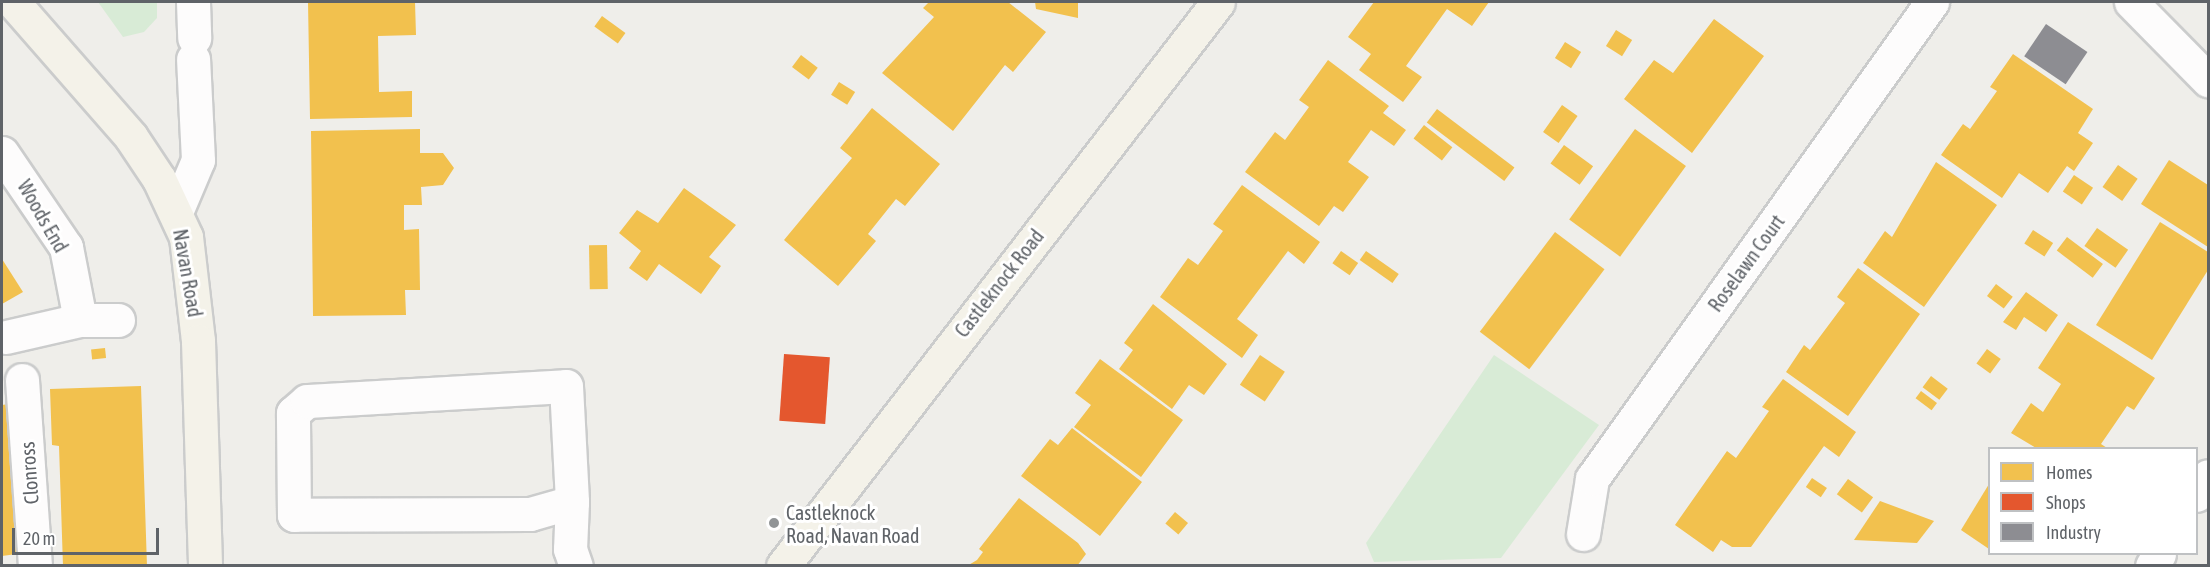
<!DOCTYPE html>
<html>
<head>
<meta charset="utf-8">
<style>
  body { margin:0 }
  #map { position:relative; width:2210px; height:567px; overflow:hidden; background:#efeeea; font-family:"Asap Condensed",sans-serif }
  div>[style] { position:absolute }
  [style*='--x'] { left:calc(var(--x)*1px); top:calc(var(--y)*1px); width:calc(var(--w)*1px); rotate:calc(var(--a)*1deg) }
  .green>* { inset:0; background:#d8ebd6 }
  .homes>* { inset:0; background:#f2c14e; transform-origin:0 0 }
  .shops>* { inset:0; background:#e4572e; transform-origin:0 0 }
  .industry>* { inset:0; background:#8d8d92; transform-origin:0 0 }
  .roads { filter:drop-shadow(2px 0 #cbcccc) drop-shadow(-2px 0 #cbcccc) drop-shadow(0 2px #cbcccc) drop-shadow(0 -2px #cbcccc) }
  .minor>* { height:33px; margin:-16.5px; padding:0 16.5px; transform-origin:16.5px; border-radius:16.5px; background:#fdfcfc }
  .major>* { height:33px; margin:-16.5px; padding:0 16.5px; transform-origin:16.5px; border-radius:16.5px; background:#f4f2e9 }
  .dots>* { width:16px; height:16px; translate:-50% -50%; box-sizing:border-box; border:3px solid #fff; border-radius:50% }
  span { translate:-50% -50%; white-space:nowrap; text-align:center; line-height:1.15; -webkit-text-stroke:6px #fff; paint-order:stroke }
  .street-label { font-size:20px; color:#5f6368 }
  .poi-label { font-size:20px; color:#5f6368 }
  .left { translate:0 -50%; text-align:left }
  .frame { position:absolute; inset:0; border:3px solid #5f6368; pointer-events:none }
  .legend { position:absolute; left:1988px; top:447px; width:210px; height:108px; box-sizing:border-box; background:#fff; border:2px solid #bfc1c3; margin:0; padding:8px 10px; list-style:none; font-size:18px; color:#5f6368 }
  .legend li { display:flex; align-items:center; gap:12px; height:30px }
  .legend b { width:30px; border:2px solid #bfc1c3 }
  .scale { position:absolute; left:12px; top:528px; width:147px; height:27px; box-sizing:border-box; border:3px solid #5f6368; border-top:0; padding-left:8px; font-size:18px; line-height:21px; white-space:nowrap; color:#5f6368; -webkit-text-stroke:4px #fff; paint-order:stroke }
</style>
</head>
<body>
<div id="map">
  <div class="green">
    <i style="clip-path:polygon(98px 2px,157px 2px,157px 18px,144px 32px,123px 37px)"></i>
    <i style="clip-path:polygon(1494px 355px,1599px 425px,1501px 558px,1374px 562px,1366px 543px)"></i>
  </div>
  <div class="homes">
    <i style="clip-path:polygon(308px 2px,415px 2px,416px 35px,378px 36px,379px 92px,412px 91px,412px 117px,310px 119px)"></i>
    <i style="clip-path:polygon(929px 2px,1008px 2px,1046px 32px,1013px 72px,1005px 65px,953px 131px,882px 73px,934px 17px,923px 8px)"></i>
    <i style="clip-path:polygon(1035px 2px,1078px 2px,1078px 18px,1036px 9px)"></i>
    <i style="clip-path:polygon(1374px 2px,1489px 2px,1472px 26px,1447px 9px,1406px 66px,1422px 77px,1403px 102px,1359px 70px,1371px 54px,1348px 37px)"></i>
    <i style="left:602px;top:16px;width:29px;height:13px;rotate:36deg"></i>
    <i style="clip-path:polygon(1714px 19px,1764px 56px,1692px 153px,1624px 99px,1654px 60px,1673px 73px)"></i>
    <i style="left:1616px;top:30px;width:19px;height:19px;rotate:32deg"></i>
    <i style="left:1565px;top:42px;width:19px;height:19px;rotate:32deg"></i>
    <i style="clip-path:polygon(2013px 54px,2093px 109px,2078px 133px,2093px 143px,2074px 171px,2067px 166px,2048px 193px,2019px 173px,2002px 198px,1941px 155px,1963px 124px,1970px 129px,1997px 91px,1990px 87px)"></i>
    <i style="left:801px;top:55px;width:21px;height:15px;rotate:37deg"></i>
    <i style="clip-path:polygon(1328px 60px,1389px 106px,1383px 113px,1406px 130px,1394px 146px,1371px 130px,1348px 162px,1369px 177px,1343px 212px,1334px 206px,1319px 226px,1245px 172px,1275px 132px,1285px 140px,1309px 107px,1299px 100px)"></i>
    <i style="left:839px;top:82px;width:19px;height:15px;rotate:32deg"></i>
    <i style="left:1562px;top:105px;width:19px;height:33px;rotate:35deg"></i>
    <i style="clip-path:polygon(872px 108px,940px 164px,905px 206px,896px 199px,868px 234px,876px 241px,838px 286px,784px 240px,852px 158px,840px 148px)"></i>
    <i style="left:1437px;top:109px;width:97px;height:17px;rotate:37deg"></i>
    <i style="left:1424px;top:125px;width:36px;height:17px;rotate:38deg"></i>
    <i style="clip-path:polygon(420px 129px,420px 153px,443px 153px,454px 168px,443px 185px,421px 187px,422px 205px,404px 205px,404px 230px,419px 229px,420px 290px,405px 290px,406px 315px,313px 316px,311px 131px)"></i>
    <i style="left:1635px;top:129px;width:63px;height:112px;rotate:36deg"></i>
    <i style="left:1564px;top:145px;width:36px;height:23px;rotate:36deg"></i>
    <i style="clip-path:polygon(2169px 160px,2208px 185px,2208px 247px,2141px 204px)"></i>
    <i style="clip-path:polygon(1936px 162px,1997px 205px,1924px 307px,1863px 263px,1885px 231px,1892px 237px)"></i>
    <i style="left:2118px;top:165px;width:24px;height:27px;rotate:35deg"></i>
    <i style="left:2074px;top:175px;width:23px;height:20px;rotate:34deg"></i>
    <i style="clip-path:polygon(1242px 185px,1320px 242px,1304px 264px,1288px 251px,1237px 319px,1258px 335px,1242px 358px,1160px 297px,1188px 258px,1198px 265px,1223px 231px,1213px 224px)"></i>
    <i style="clip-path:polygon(684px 188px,736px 225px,709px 257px,721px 266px,701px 294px,659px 264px,647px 281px,629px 268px,641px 251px,619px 233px,637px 210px,658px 223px)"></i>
    <i style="clip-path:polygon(2160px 222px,2208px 252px,2208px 270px,2152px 360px,2096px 325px)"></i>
    <i style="left:2097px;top:228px;width:38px;height:22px;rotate:35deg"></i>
    <i style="left:2033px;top:230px;width:24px;height:16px;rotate:33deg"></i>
    <i style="left:1555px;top:232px;width:62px;height:125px;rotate:37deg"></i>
    <i style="left:2067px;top:237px;width:45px;height:17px;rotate:37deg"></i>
    <i style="left:607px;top:245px;width:44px;height:18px;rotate:89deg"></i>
    <i style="left:1341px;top:251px;width:21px;height:15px;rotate:35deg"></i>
    <i style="left:1366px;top:251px;width:40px;height:11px;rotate:35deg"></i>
    <i style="clip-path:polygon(2px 259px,23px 292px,2px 304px)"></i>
    <i style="clip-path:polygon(1858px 268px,1920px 314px,1848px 416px,1786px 372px,1804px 345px,1810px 350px,1845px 303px,1837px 297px)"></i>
    <i style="left:1996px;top:284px;width:21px;height:15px;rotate:37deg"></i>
    <i style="clip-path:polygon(2026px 292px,2058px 315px,2046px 332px,2024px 317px,2016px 330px,2003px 322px)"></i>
    <i style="clip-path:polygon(1153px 304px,1227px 364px,1204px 395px,1189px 385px,1172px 409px,1119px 369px,1133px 350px,1124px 343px)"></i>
    <i style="clip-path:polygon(2068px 322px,2155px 378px,2134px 410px,2127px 406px,2112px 428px,2101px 444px,2107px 448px,2036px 448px,2011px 433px,2031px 403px,2043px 412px,2061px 384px,2038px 368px)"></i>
    <i style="left:105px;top:348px;width:10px;height:14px;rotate:84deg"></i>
    <i style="left:1987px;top:349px;width:17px;height:18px;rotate:36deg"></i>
    <i style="left:1260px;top:355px;width:30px;height:36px;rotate:34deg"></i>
    <i style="clip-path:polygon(1100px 359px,1183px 420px,1141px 477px,1074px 427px,1091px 405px,1075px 393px)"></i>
    <i style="left:1931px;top:376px;width:21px;height:14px;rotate:37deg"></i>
    <i style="clip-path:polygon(1783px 379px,1856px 432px,1839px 457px,1824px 446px,1751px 547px,1732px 547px,1721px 540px,1713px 552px,1675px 525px,1727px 451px,1736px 458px,1769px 411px,1762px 407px)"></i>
    <i style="clip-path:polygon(141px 386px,147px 566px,63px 566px,59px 446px,52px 445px,50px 389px)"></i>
    <i style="left:1921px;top:391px;width:20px;height:9px;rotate:37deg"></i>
    <i style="clip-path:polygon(15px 403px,24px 553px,2px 556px,2px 405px)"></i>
    <i style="clip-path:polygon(1072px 428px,1142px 482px,1100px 536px,1021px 476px,1050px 439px,1058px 445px)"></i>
    <i style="left:1812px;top:478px;width:18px;height:11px;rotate:34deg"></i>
    <i style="left:1848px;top:479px;width:31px;height:19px;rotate:36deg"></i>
    <i style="clip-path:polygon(1989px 484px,1989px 549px,1961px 530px)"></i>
    <i style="clip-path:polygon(1019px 498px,1078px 543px,1086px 554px,1077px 566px,967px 566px,977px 560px,983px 552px,979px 549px)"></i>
    <i style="clip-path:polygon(1880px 501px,1934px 521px,1917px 543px,1854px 540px)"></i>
    <i style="left:1175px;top:512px;width:17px;height:15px;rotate:40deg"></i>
  </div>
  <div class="shops">
    <i style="left:784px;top:354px;width:46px;height:67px;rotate:4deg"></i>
  </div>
  <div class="industry">
    <i style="left:2046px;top:24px;width:50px;height:39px;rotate:34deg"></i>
  </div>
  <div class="roads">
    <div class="minor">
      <i style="--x:193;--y:2;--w:36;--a:88"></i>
      <i style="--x:2131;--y:2;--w:110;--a:45.4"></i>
      <i style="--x:2;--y:153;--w:114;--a:55.8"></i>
      <i style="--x:66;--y:247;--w:74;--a:79.1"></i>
      <i style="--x:176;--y:212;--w:56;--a:-67.1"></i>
      <i style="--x:198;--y:160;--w:101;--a:-92.8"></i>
      <i style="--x:6;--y:337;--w:76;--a:-12.9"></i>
      <i style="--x:80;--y:320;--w:38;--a:0"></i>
      <i style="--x:22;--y:380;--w:186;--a:86"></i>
      <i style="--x:2196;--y:495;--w:22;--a:-58"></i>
      <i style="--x:572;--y:502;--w:44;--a:164.1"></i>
      <i style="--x:530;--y:514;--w:236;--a:179.8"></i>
      <i style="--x:294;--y:515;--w:102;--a:-90.6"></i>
      <i style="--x:293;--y:413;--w:18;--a:-41"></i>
      <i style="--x:307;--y:401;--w:259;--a:-3.3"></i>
      <i style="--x:566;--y:386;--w:116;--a:87"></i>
      <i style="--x:572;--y:502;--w:47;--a:92.4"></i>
      <i style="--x:570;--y:549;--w:18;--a:71"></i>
      <i style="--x:1583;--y:534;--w:56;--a:-80.7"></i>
      <i style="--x:1592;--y:479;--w:586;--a:-54.52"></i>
      <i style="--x:2152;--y:566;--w:14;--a:-60"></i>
    </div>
    <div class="major">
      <i style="--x:13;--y:2;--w:179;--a:48.8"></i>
      <i style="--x:131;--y:137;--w:50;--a:56.3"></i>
      <i style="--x:159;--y:179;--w:64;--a:65"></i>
      <i style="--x:186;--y:237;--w:105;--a:83.4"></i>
      <i style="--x:198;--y:341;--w:225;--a:88.2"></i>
      <i style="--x:783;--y:566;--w:712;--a:-52.36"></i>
    </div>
  </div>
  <div class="dots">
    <i style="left:774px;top:523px;background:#919496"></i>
  </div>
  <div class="street-label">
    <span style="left:43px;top:216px;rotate:60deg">Woods End</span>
    <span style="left:1746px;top:263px;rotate:-54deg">Roselawn Court</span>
    <span style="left:188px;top:273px;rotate:80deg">Navan Road</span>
    <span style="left:999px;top:283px;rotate:-52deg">Castleknock Road</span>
    <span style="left:29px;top:473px;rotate:-94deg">Clonross</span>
  </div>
  <div class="poi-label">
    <span class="left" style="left:786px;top:524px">Castleknock<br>Road, Navan Road</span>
  </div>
  <div class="frame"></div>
  <ul class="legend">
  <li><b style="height:16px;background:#f2c14e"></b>Homes</li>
  <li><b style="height:16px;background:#e4572e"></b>Shops</li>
  <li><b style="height:16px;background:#8d8d92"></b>Industry</li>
  </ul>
  <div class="scale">20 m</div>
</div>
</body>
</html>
